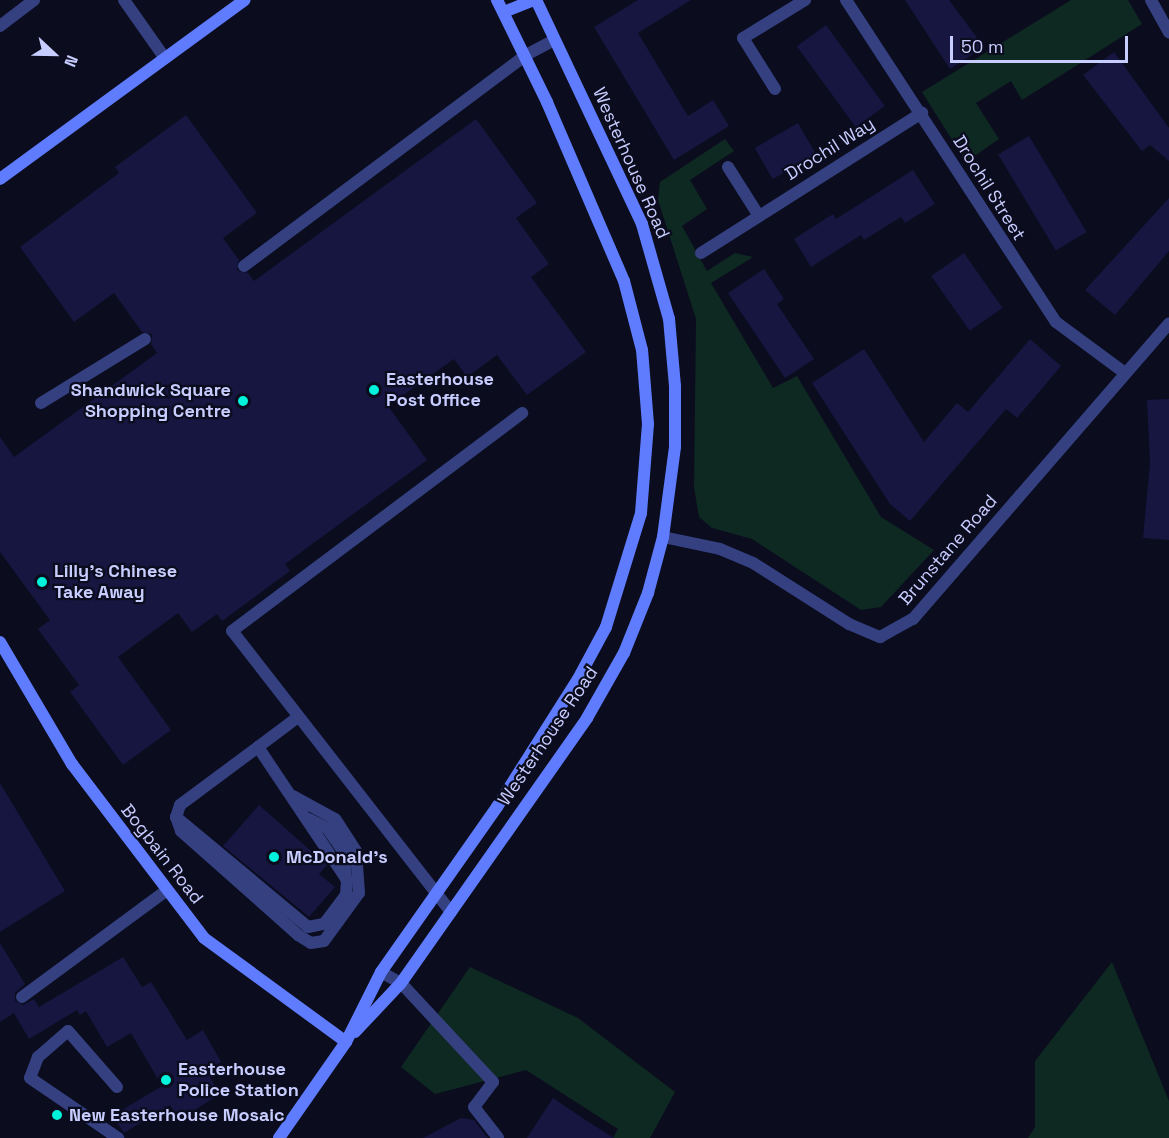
<!DOCTYPE html>
<html>
<head>
<meta charset="utf-8">
<style>
  body { margin:0 }
  #map { position:relative; width:1169px; height:1138px; overflow:hidden; background:#0b0c1e; font-family:"Space Grotesk",sans-serif }
  div>[style] { position:absolute }
  [style*='--x'] { left:calc(var(--x)*1px); top:calc(var(--y)*1px); width:calc(var(--w)*1px); rotate:calc(var(--a)*1deg) }
  .green>* { inset:0; background:#0e2922 }
  .building>* { inset:0; background:#161640; transform-origin:0 0 }
  .lane>* { height:12px; margin:-6px; padding:0 6px; transform-origin:6px; border-radius:6px; background:#344080 }
  .street>* { height:12px; margin:-6px; padding:0 6px; transform-origin:6px; border-radius:6px; background:#344080 }
  .secondary>* { height:12px; margin:-6px; padding:0 6px; transform-origin:6px; border-radius:6px; background:#5f7cff }
  .dots>* { width:16px; height:16px; translate:-50% -50%; box-sizing:border-box; border:3px solid #0b0c1e; border-radius:50% }
  span { translate:-50% -50%; white-space:nowrap; text-align:center; line-height:1.15; -webkit-text-stroke:4.5px #0b0c1e; paint-order:stroke }
  .street-label { font-size:18px; color:#c8cdff }
  .poi-label { font-size:18px; color:#c8cdff; font-weight:700 }
  .left { translate:0 -50%; text-align:left }
  .right { translate:-100% -50%; text-align:right }
  .north { position:absolute; left:24px; top:24px; width:60px; height:60px; -webkit-text-stroke:4px #0b0c1e; paint-order:stroke; rotate:112deg; font-size:16px; font-weight:700; line-height:24px; text-align:center; color:#c8cdff }
  .north::after { content:''; display:block; margin:auto; width:21px; height:27px; background:#c8cdff; clip-path:polygon(50% 0,100% 100%,50% 72%,0 100%) }
  .scale { position:absolute; left:950px; top:36px; width:178px; height:27px; box-sizing:border-box; border:3px solid #c8cdff; border-top:0; padding-left:8px; font-size:18px; line-height:21px; white-space:nowrap; color:#c8cdff; -webkit-text-stroke:4px #0b0c1e; paint-order:stroke }
</style>
</head>
<body>
<div id="map">
  <div class="green">
    <i style="clip-path:polygon(1071px 0,1128px 0,1142px 24px,1022px 100px,1011px 81px,976px 103px,999px 139px,966px 162px,922px 92px)"></i>
    <i style="clip-path:polygon(725px 139px,734px 151px,690px 180px,707px 209px,682px 226px,707px 271px,735px 253px,753px 257px,711px 283px,773px 388px,797px 376px,881px 517px,934px 550px,881px 607px,861px 610px,752px 539px,712px 528px,699px 517px,694px 487px,696px 319px,658px 200px,660px 182px)"></i>
    <i style="clip-path:polygon(1112px 962px,1169px 1101px,1169px 1138px,1028px 1138px,1035px 1127px,1035px 1061px)"></i>
    <i style="clip-path:polygon(470px 967px,578px 1018px,675px 1092px,650px 1138px,613px 1138px,618px 1129px,526px 1070px,435px 1094px,401px 1067px)"></i>
  </div>
  <div class="building">
    <i style="clip-path:polygon(638px 0,691px 0,638px 33px,688px 116px,713px 100px,729px 126px,674px 160px,594px 27px)"></i>
    <i style="clip-path:polygon(905px 0,949px 0,984px 47px,950px 69px)"></i>
    <i style="left:826px;top:25px;width:100px;height:36px;rotate:54deg"></i>
    <i style="clip-path:polygon(1114px 52px,1169px 128px,1169px 161px,1150px 145px,1142px 151px,1083px 75px)"></i>
    <i style="clip-path:polygon(186px 115px,257px 213px,223px 238px,239px 260px,237px 270px,248px 273px,254px 281px,476px 119px,537px 203px,516px 218px,549px 264px,531px 277px,586px 352px,527px 395px,497px 355px,467px 377px,454px 359px,388px 406px,427px 460px,285px 564px,290px 571px,222px 621px,217px 614px,192px 632px,178px 613px,118px 657px,171px 730px,123px 765px,70px 692px,79px 685px,38px 629px,50px 620px,0 552px,0 437px,14px 457px,157px 353px,151px 344px,152px 334px,142px 332px,114px 293px,74px 322px,20px 247px,119px 173px,115px 167px)"></i>
    <i style="left:798px;top:123px;width:36px;height:50px;rotate:60deg"></i>
    <i style="left:1029px;top:136px;width:112px;height:36px;rotate:59deg"></i>
    <i style="clip-path:polygon(913px 170px,935px 204px,905px 223px,901px 217px,864px 240px,861px 235px,811px 267px,794px 239px,833px 214px,836px 219px)"></i>
    <i style="clip-path:polygon(1169px 198px,1169px 251px,1115px 315px,1085px 290px)"></i>
    <i style="left:964px;top:253px;width:67px;height:40px;rotate:55deg"></i>
    <i style="clip-path:polygon(764px 269px,784px 299px,777px 304px,814px 359px,785px 378px,728px 293px)"></i>
    <i style="clip-path:polygon(1030px 339px,1061px 366px,1017px 418px,1006px 409px,910px 521px,890px 504px,812px 383px,864px 349px,924px 442px,957px 403px,968px 412px)"></i>
    <i style="clip-path:polygon(1169px 399px,1169px 540px,1143px 538px,1150px 463px,1147px 400px)"></i>
    <i style="clip-path:polygon(0 783px,65px 891px,0 932px)"></i>
    <i style="clip-path:polygon(259px 805px,327px 865px,319px 874px,335px 887px,309px 917px,223px 846px)"></i>
    <i style="clip-path:polygon(0 943px,25px 984px,15px 993px,15px 1001px,23px 1005px,34px 999px,39px 1007px,123px 957px,142px 987px,151px 982px,187px 1040px,203px 1030px,221px 1062px,206px 1071px,220px 1094px,179px 1120px,170px 1105px,124px 1133px,112px 1116px,162px 1086px,131px 1033px,107px 1047px,86px 1011px,80px 1015px,77px 1010px,29px 1039px,14px 1013px,0 1022px)"></i>
    <i style="clip-path:polygon(553px 1098px,584px 1119px,614px 1138px,527px 1138px)"></i>
    <i style="clip-path:polygon(461px 1118px,474px 1120px,488px 1138px,423px 1138px)"></i>
  </div>
  <div class="lane">
    <i style="--x:775;--y:89;--w:60;--a:-122.1"></i>
    <i style="--x:743;--y:38;--w:73;--a:-31.5"></i>
    <i style="--x:244;--y:266;--w:352;--a:-36.8"></i>
    <i style="--x:526;--y:55;--w:32;--a:-28"></i>
    <i style="--x:41;--y:403;--w:122;--a:-31.6"></i>
    <i style="--x:258;--y:747;--w:50;--a:-36.9"></i>
    <i style="--x:176;--y:817;--w:172;--a:39.8"></i>
    <i style="--x:308;--y:927;--w:16;--a:-11"></i>
    <i style="--x:324;--y:924;--w:36;--a:-53"></i>
    <i style="--x:346;--y:895;--w:15;--a:-86"></i>
    <i style="--x:347;--y:880;--w:160;--a:-123.8"></i>
    <i style="--x:258;--y:747;--w:97;--a:143.4"></i>
    <i style="--x:180;--y:805;--w:13;--a:108"></i>
    <i style="--x:176;--y:817;--w:15;--a:70"></i>
    <i style="--x:181;--y:831;--w:157;--a:41.6"></i>
    <i style="--x:298;--y:935;--w:15;--a:32"></i>
    <i style="--x:311;--y:943;--w:13;--a:-9"></i>
    <i style="--x:324;--y:941;--w:59;--a:-53.9"></i>
    <i style="--x:359;--y:893;--w:42;--a:-94.1"></i>
    <i style="--x:356;--y:851;--w:38;--a:-123"></i>
    <i style="--x:335;--y:819;--w:48;--a:-151.3"></i>
    <i style="--x:309;--y:819;--w:20;--a:27"></i>
    <i style="--x:327;--y:828;--w:29;--a:55"></i>
    <i style="--x:344;--y:852;--w:27;--a:86"></i>
    <i style="--x:451;--y:912;--w:356;--a:-127.9"></i>
    <i style="--x:232;--y:631;--w:363;--a:-36.9"></i>
    <i style="--x:381;--y:972;--w:23;--a:29"></i>
    <i style="--x:401;--y:983;--w:135;--a:47.1"></i>
    <i style="--x:493;--y:1082;--w:31;--a:127"></i>
    <i style="--x:474;--y:1107;--w:39;--a:52"></i>
    <i style="--x:22;--y:997;--w:180;--a:-36.4"></i>
    <i style="--x:117;--y:1087;--w:74;--a:-131.2"></i>
    <i style="--x:68;--y:1031;--w:40;--a:139"></i>
    <i style="--x:38;--y:1057;--w:22;--a:111"></i>
    <i style="--x:30;--y:1078;--w:107;--a:34.3"></i>
  </div>
  <div class="street">
    <i style="--x:124;--y:0;--w:70;--a:54.9"></i>
    <i style="--x:846;--y:0;--w:384;--a:56.9"></i>
    <i style="--x:1056;--y:322;--w:86;--a:36.5"></i>
    <i style="--x:1151;--y:0;--w:37;--a:61"></i>
    <i style="--x:0;--y:26;--w:43;--a:-37.4"></i>
    <i style="--x:728;--y:167;--w:58;--a:57.7"></i>
    <i style="--x:701;--y:253;--w:262;--a:-32.4"></i>
    <i style="--x:663;--y:537;--w:58;--a:11.9"></i>
    <i style="--x:720;--y:549;--w:36;--a:23"></i>
    <i style="--x:753;--y:563;--w:114;--a:32.4"></i>
    <i style="--x:849;--y:624;--w:34;--a:23"></i>
    <i style="--x:880;--y:637;--w:38;--a:-29"></i>
    <i style="--x:913;--y:619;--w:391;--a:-49.1"></i>
  </div>
  <div class="secondary">
    <i style="--x:504;--y:12;--w:31;--a:-22"></i>
    <i style="--x:0;--y:179;--w:303;--a:-36.2"></i>
    <i style="--x:0;--y:642;--w:142;--a:59.5"></i>
    <i style="--x:72;--y:764;--w:218;--a:52.8"></i>
    <i style="--x:204;--y:938;--w:176;--a:36.2"></i>
    <i style="--x:355;--y:1032;--w:67;--a:-46.8"></i>
    <i style="--x:401;--y:983;--w:324;--a:-54.9"></i>
    <i style="--x:587;--y:718;--w:75;--a:-60.4"></i>
    <i style="--x:624;--y:653;--w:65;--a:-68.2"></i>
    <i style="--x:648;--y:593;--w:58;--a:-75"></i>
    <i style="--x:663;--y:537;--w:91;--a:-82.4"></i>
    <i style="--x:675;--y:447;--w:61;--a:-90"></i>
    <i style="--x:675;--y:386;--w:67;--a:-95.1"></i>
    <i style="--x:669;--y:319;--w:99;--a:-105.9"></i>
    <i style="--x:642;--y:224;--w:248;--a:-115.3"></i>
    <i style="--x:279;--y:1138;--w:117;--a:-55.1"></i>
    <i style="--x:346;--y:1042;--w:78;--a:-63.4"></i>
    <i style="--x:381;--y:972;--w:202;--a:-54.9"></i>
    <i style="--x:497;--y:807;--w:151;--a:-57.7"></i>
    <i style="--x:578;--y:679;--w:59;--a:-61.7"></i>
    <i style="--x:606;--y:627;--w:119;--a:-72.9"></i>
    <i style="--x:641;--y:513;--w:89;--a:-85.5"></i>
    <i style="--x:648;--y:424;--w:74;--a:-94.6"></i>
    <i style="--x:642;--y:350;--w:71;--a:-104.6"></i>
    <i style="--x:624;--y:281;--w:195;--a:-113.3"></i>
    <i style="--x:547;--y:102;--w:114;--a:-116.1"></i>
  </div>
  <div class="dots">
    <i style="left:374px;top:390px;background:#00f3db"></i>
    <i style="left:243px;top:401px;background:#00f3db"></i>
    <i style="left:42px;top:582px;background:#00f3db"></i>
    <i style="left:274px;top:857px;background:#00f3db"></i>
    <i style="left:166px;top:1080px;background:#00f3db"></i>
    <i style="left:57px;top:1115px;background:#00f3db"></i>
  </div>
  <div class="street-label">
    <span style="left:830px;top:149px;rotate:-32deg">Drochil Way</span>
    <span style="left:631px;top:163px;rotate:66deg">Westerhouse Road</span>
    <span style="left:989px;top:188px;rotate:58deg">Drochil Street</span>
    <span style="left:948px;top:550px;rotate:-49deg">Brunstane Road</span>
    <span style="left:548px;top:736px;rotate:-56deg">Westerhouse Road</span>
    <span style="left:162px;top:854px;rotate:52deg">Bogbain Road</span>
  </div>
  <div class="poi-label">
    <span class="left" style="left:386px;top:390px">Easterhouse<br>Post Office</span>
    <span class="right" style="left:231px;top:401px">Shandwick Square<br>Shopping Centre</span>
    <span class="left" style="left:54px;top:582px">Lilly's Chinese<br>Take Away</span>
    <span class="left" style="left:286px;top:857px">McDonald's</span>
    <span class="left" style="left:178px;top:1080px">Easterhouse<br>Police Station</span>
    <span class="left" style="left:69px;top:1115px">New Easterhouse Mosaic</span>
  </div>
  <div class="north">N</div>
  <div class="scale">50 m</div>
</div>
</body>
</html>
